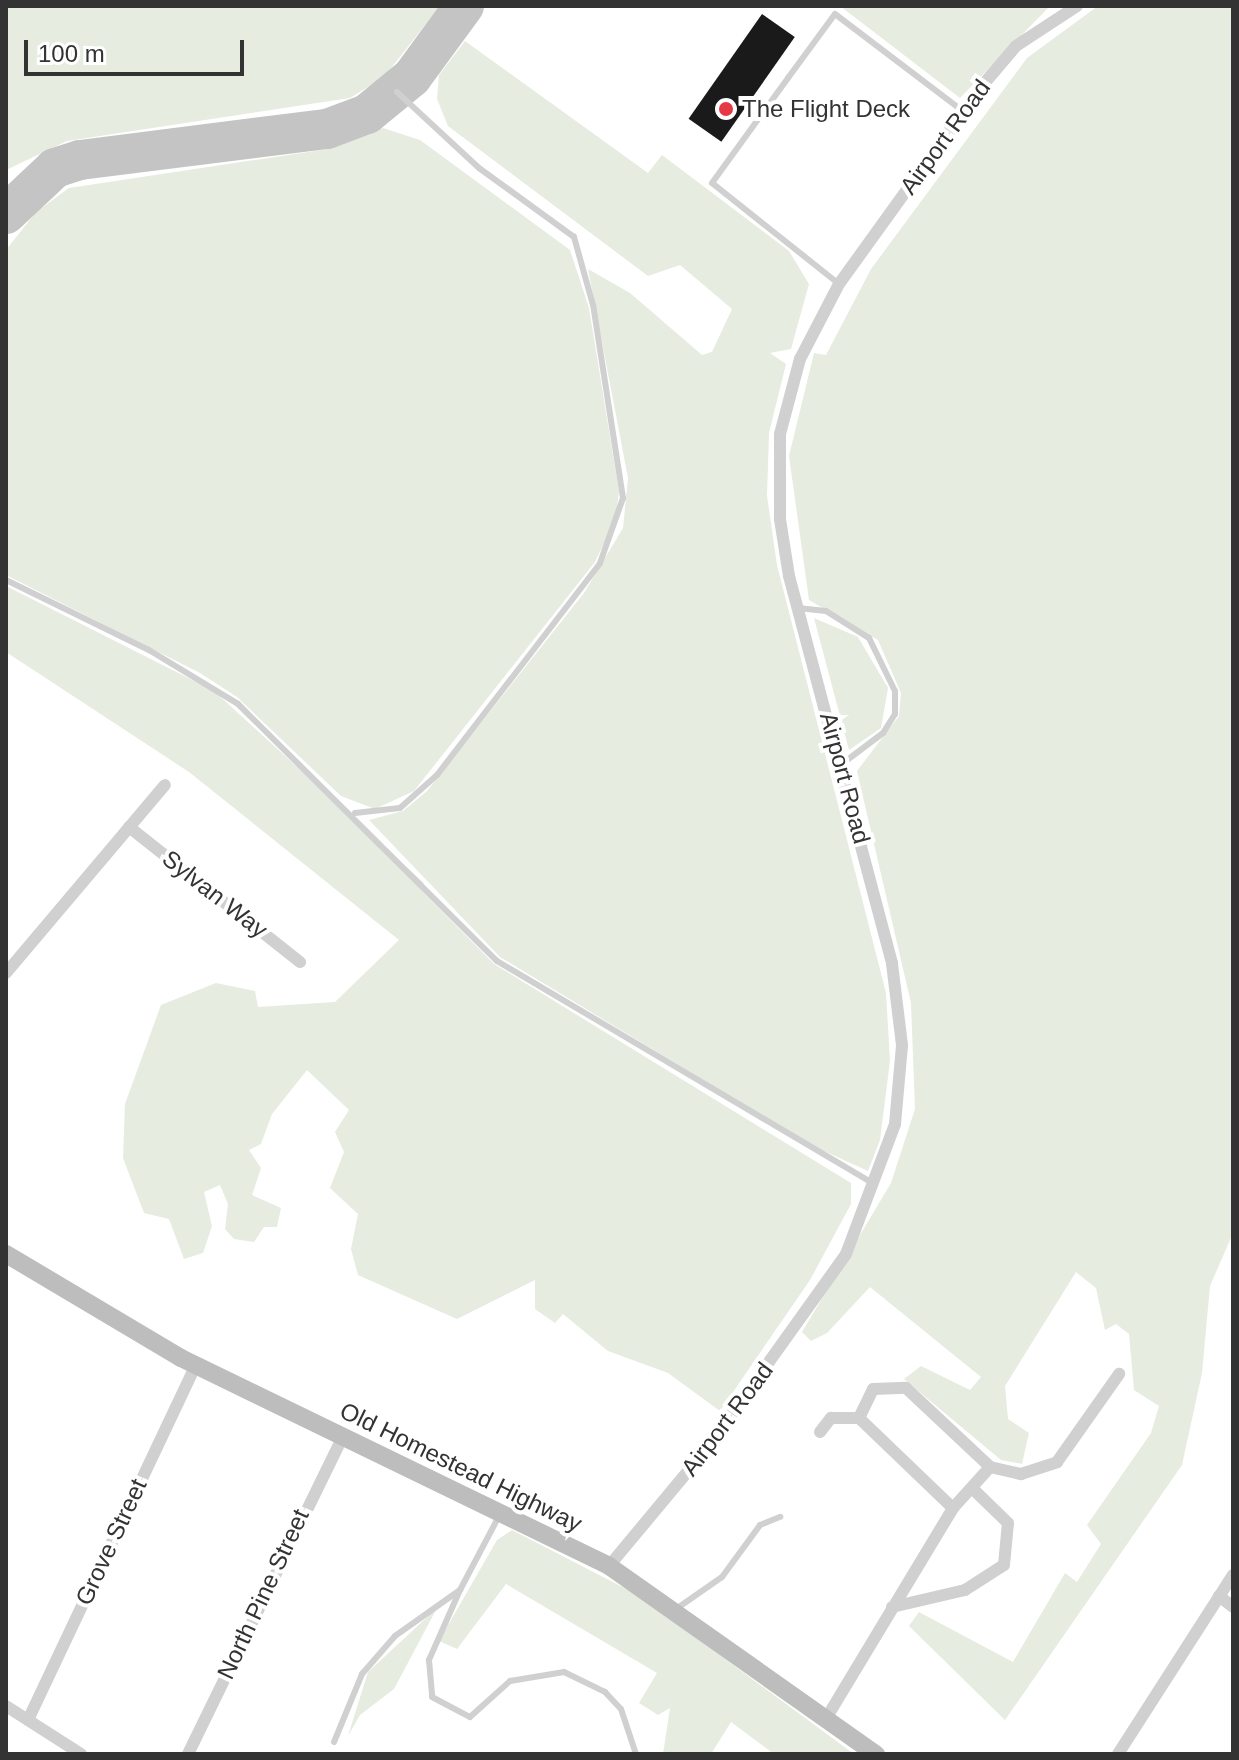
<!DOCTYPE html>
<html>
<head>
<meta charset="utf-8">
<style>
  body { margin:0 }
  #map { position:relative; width:1239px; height:1760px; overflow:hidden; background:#fff; font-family:Arial,sans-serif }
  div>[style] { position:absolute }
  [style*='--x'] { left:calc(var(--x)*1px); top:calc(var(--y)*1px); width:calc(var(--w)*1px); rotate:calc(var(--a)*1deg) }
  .green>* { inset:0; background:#e6ecdf }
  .taxiway>* { height:40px; margin:-20px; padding:0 20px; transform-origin:20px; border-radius:20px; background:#c4c4c4 }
  .building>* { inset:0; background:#1a1a1a; transform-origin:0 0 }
  .service>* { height:6px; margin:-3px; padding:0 3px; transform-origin:3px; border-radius:3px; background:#d0d0d0 }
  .minor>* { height:12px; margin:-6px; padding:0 6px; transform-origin:6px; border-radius:6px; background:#d0d0d0 }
  .secondary>* { height:18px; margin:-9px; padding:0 9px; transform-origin:9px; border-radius:9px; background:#bdbdbd }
  .dots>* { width:22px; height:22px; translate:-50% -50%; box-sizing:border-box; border:4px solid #fff; border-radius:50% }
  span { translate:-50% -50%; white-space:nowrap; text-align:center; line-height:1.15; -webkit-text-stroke:8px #fff; paint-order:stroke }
  .poi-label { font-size:24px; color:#333 }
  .left { translate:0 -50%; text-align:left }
  .street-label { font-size:24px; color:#333 }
  .frame { position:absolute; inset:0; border:8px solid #333; pointer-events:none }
  .scale { position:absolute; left:24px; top:40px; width:220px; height:36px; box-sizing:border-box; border:4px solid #333; border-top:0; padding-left:10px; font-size:24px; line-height:28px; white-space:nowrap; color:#333; -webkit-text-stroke:6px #fff; paint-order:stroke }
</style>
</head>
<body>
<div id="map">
  <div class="green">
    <i style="clip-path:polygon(6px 6px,440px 6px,384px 77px,350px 98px,67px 141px,6px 170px)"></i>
    <i style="clip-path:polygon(840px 6px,1050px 6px,960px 98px)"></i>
    <i style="clip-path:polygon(1098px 6px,1233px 6px,1233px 1233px,1210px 1286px,1202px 1373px,1182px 1465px,1005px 1720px,909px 1626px,919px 1612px,1013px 1662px,1065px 1573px,1077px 1582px,1101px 1544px,1087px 1525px,1151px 1433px,1159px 1406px,1134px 1390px,1129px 1334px,1116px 1324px,1105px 1330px,1096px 1288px,1076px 1272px,1005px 1386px,1008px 1419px,1029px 1433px,1022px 1464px,1001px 1460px,904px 1379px,921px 1366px,970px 1390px,981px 1377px,870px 1287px,827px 1333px,811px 1341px,802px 1332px,891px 1183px,915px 1109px,911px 1003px,857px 771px,899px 716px,901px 693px,878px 640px,809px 600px,789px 456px,814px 353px,826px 355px,871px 269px,1027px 58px)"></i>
    <i style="clip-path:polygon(465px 41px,648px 173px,662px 155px,789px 251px,809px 284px,791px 349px,770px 353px,786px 364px,769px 433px,767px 496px,777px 565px,886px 993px,890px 1061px,880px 1140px,868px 1171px,811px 1145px,500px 957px,369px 820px,403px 811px,427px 791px,584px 593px,623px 528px,628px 478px,588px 269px,630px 293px,702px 355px,712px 352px,732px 309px,680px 265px,648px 276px,448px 126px,437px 99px,439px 75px)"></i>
    <i style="clip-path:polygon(383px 128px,420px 140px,570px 250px,589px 308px,619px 492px,615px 521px,595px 562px,414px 791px,375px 809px,341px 796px,237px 697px,200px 673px,6px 575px,6px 250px,36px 212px,69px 188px,328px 149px)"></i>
    <i style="clip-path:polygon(6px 586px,214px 691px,424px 883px,420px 889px,494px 964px,851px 1183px,851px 1204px,810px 1280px,720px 1411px,668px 1373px,608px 1351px,563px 1314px,555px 1323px,535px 1309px,535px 1280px,457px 1319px,358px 1275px,351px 1249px,358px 1214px,330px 1188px,344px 1152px,335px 1132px,349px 1110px,307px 1070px,272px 1114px,261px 1144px,249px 1150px,261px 1168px,252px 1195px,281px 1208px,277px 1227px,264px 1227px,254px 1242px,234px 1239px,225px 1229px,228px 1204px,220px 1185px,204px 1192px,212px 1226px,203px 1253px,184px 1259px,169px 1219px,144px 1213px,123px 1158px,125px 1104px,161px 1005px,216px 983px,255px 991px,258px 1007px,335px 1002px,399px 940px,189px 772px,6px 652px)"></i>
    <i style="clip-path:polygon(814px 618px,858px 637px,888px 688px,881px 728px,849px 750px)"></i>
    <i style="clip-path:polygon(512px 1530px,638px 1595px,854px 1754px,774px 1754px,731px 1722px,711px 1754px,663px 1754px,670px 1708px,658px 1715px,639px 1703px,657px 1673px,506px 1584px,457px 1649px,439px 1641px,497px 1540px)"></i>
    <i style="clip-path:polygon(437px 1608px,394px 1689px,360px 1715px,348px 1736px,368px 1672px)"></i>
  </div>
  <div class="taxiway">
    <i style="--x:6;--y:214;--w:67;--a:-43.2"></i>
    <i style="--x:55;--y:168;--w:26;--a:-18"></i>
    <i style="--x:80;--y:160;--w:249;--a:-7.2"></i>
    <i style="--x:327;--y:129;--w:43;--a:-20.6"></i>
    <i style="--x:367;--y:114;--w:58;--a:-39.4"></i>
    <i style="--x:412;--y:77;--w:88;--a:-53.8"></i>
  </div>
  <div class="building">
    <i style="left:762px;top:14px;width:40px;height:128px;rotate:35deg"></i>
  </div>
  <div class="service">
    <i style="--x:839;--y:284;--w:162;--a:-141.5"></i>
    <i style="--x:712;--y:183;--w:130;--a:-54.1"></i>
    <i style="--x:788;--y:78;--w:79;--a:-53.7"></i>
    <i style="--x:835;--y:14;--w:161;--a:37.2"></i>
    <i style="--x:6;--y:580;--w:159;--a:26.1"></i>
    <i style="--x:149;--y:650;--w:104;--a:31.2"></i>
    <i style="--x:238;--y:704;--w:365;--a:44.8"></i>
    <i style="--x:497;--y:961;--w:436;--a:30.6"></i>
    <i style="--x:798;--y:608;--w:28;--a:6"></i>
    <i style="--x:826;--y:611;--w:51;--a:32.1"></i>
    <i style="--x:869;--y:638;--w:59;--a:63.9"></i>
    <i style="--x:895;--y:691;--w:23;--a:90"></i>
    <i style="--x:895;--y:714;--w:22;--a:122"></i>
    <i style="--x:883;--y:733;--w:51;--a:142.9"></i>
    <i style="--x:355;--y:813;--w:45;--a:-6.3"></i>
    <i style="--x:400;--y:808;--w:50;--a:-41.7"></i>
    <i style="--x:437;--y:775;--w:267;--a:-52.4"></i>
    <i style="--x:600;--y:563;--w:69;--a:-70.5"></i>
    <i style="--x:623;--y:498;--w:195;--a:-98.8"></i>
    <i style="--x:593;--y:305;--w:71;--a:-105.6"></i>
    <i style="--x:574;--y:237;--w:117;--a:-144"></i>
    <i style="--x:479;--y:168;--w:112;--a:-137.2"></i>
    <i style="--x:460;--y:1590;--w:77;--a:113.9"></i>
    <i style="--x:429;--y:1660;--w:37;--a:85"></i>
    <i style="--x:432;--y:1697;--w:43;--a:27.8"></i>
    <i style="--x:470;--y:1717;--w:54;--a:-42"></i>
    <i style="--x:510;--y:1681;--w:55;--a:-9.5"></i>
    <i style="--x:564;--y:1672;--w:46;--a:26"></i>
    <i style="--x:605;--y:1692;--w:23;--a:47"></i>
    <i style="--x:621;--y:1709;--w:47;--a:71.6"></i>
    <i style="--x:676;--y:1609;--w:56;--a:-34.8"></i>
    <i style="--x:722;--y:1577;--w:64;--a:-53.8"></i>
    <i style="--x:760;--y:1525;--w:22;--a:-22"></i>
    <i style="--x:334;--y:1742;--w:74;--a:-67.6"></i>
    <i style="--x:362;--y:1674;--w:50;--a:-49"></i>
    <i style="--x:395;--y:1636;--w:80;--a:-35.3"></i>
    <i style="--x:460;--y:1590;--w:86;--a:-62.2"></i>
  </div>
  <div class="minor">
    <i style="--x:129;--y:827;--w:218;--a:38.3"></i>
    <i style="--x:6;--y:973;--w:246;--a:-49.8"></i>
    <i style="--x:859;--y:1418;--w:32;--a:-64"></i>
    <i style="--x:873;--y:1389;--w:33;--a:-2"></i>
    <i style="--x:906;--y:1388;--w:115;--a:43.2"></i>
    <i style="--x:859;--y:1418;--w:130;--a:43.8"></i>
    <i style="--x:820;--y:1432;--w:18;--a:-52"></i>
    <i style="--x:831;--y:1418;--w:28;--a:0"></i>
    <i style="--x:609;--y:1566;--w:155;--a:-50.2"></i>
    <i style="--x:708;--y:1447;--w:237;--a:-54.4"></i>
    <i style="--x:846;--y:1254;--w:139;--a:-69.3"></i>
    <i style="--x:895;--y:1124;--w:79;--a:-84.9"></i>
    <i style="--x:902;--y:1045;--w:83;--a:-97"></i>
    <i style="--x:892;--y:963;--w:400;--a:-104.9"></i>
    <i style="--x:789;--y:576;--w:58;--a:-99"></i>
    <i style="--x:780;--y:519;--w:85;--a:-90"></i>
    <i style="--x:780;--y:434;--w:78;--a:-75.1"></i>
    <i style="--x:800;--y:359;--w:85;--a:-62.5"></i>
    <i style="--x:839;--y:284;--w:244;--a:-54.2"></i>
    <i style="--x:982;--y:86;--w:52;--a:-49.6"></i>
    <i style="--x:1016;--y:46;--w:73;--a:-33.3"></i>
    <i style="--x:1219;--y:1596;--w:18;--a:38"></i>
    <i style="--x:892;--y:1607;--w:75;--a:-13.1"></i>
    <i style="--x:965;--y:1590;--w:46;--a:-32.7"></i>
    <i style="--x:1004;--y:1565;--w:42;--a:-84.6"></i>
    <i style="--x:1008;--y:1523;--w:49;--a:-135.8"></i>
    <i style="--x:6;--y:1706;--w:89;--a:32.6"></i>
    <i style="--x:827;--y:1717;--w:244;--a:-58.9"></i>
    <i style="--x:953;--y:1508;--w:55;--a:-47.9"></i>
    <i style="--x:990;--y:1467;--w:32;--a:13"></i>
    <i style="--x:1021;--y:1474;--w:38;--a:-18"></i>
    <i style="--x:1057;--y:1462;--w:108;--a:-54.8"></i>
    <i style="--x:28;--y:1720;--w:393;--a:-64.7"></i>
    <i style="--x:188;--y:1754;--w:354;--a:-64"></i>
    <i style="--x:1118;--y:1754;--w:213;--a:-57.3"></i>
  </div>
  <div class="secondary">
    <i style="--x:6;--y:1254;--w:204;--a:30.7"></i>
    <i style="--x:181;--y:1358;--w:476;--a:25.9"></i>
    <i style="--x:609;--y:1566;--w:327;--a:35.2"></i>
  </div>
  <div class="dots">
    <i style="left:726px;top:109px;background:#e63946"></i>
  </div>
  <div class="poi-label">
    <span class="left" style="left:742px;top:109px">The Flight Deck</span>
  </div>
  <div class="street-label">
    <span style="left:945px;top:137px;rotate:-54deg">Airport Road</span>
    <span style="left:845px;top:778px;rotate:75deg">Airport Road</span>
    <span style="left:215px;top:894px;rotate:38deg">Sylvan Way</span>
    <span style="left:727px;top:1419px;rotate:-53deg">Airport Road</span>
    <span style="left:461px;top:1467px;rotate:26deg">Old Homestead Highway</span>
    <span style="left:111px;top:1542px;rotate:-65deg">Grove Street</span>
    <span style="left:263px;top:1594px;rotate:-65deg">North Pine Street</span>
  </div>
  <div class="frame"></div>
  <div class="scale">100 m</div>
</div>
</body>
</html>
